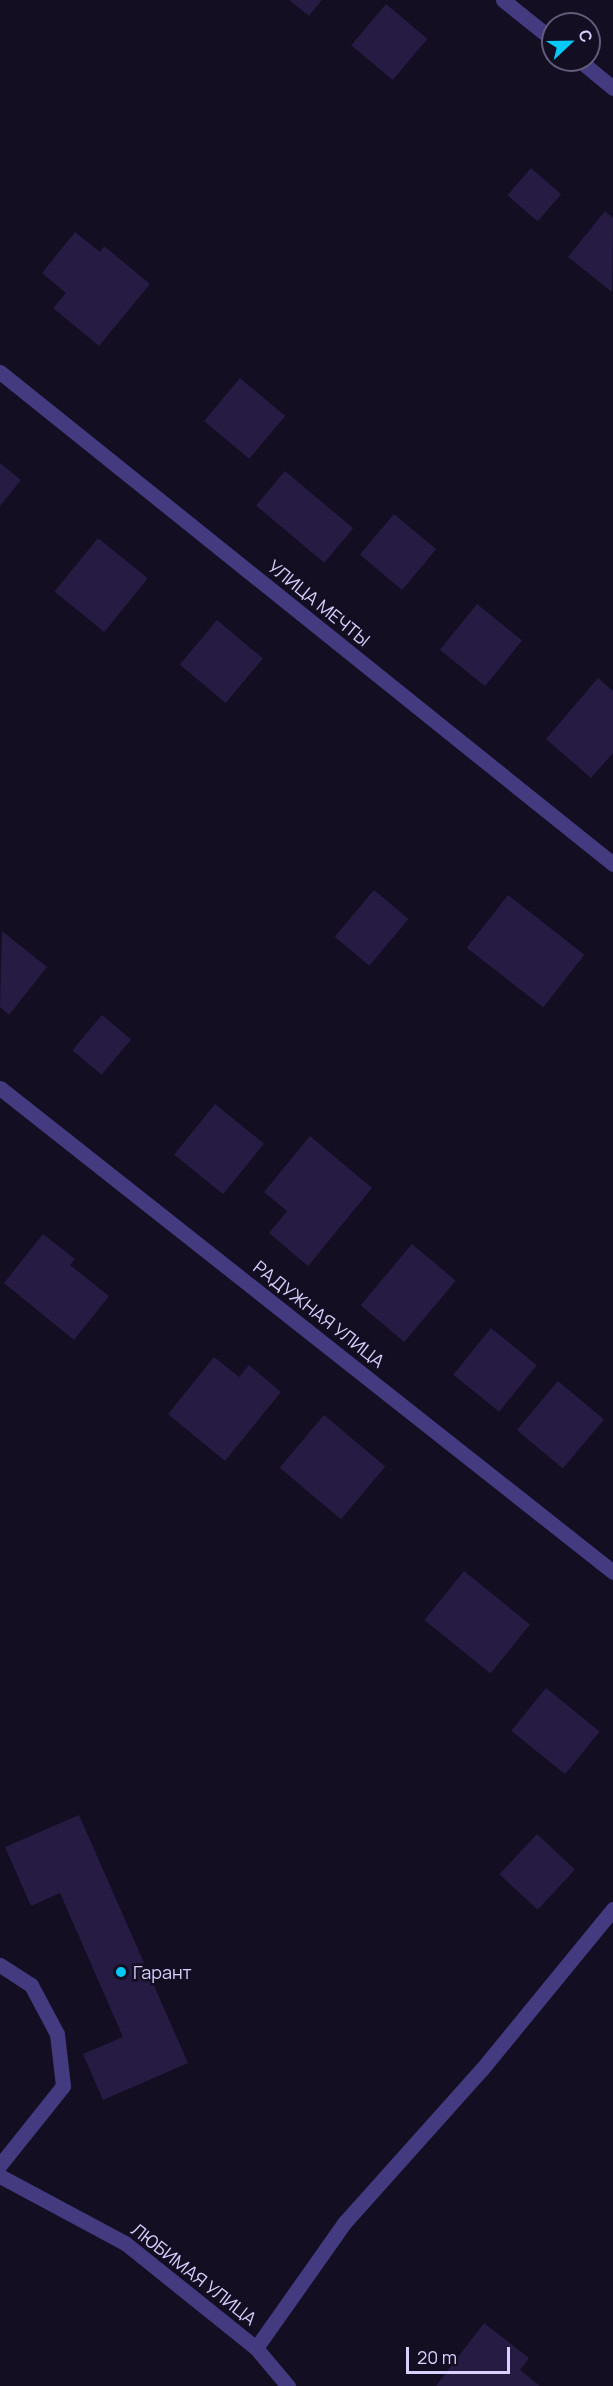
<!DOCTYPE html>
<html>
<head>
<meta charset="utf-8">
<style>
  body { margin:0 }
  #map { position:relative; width:613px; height:2386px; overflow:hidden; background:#130e22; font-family:Manrope,sans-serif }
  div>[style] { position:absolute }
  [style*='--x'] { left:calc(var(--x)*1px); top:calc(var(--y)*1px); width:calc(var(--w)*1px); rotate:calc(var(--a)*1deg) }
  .building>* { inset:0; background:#261b43; transform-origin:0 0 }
  .lane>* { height:15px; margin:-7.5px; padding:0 7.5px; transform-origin:7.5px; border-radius:7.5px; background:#433a80 }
  .street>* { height:15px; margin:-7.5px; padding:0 7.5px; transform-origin:7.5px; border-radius:7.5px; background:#433a80 }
  .dots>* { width:16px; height:16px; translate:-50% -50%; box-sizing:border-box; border:3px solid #130e22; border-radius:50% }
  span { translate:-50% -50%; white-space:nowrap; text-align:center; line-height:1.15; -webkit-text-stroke:5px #130e22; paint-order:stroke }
  .street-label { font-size:18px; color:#dad0fe }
  .poi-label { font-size:18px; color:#dad0fe }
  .left { translate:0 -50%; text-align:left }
  .north { position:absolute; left:541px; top:12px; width:60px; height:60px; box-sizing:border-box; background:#130e22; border:2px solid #635c7a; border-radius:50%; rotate:68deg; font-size:16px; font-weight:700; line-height:24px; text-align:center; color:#dad0fe }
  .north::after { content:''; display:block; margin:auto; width:21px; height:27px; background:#05c9f6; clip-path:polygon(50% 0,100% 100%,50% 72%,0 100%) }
  .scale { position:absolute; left:406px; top:2347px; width:104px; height:27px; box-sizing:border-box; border:3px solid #dad0fe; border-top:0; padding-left:8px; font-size:18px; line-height:21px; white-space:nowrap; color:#dad0fe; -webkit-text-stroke:4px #130e22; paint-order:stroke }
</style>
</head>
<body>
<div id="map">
  <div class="building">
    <i style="clip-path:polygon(289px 0,322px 0,309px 16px)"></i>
    <i style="left:386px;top:4px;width:54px;height:54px;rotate:40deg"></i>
    <i style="left:531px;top:168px;width:40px;height:36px;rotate:41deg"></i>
    <i style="clip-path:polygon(605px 211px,613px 218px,612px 292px,568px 257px)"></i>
    <i style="clip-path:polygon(75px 232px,100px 252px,104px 246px,150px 284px,99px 346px,53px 308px,66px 293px,42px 273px)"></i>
    <i style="left:240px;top:378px;width:59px;height:56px;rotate:40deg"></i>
    <i style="clip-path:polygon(0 463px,21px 480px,0 506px)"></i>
    <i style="left:285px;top:471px;width:89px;height:45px;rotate:40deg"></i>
    <i style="left:394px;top:514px;width:55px;height:53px;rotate:40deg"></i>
    <i style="left:98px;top:538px;width:64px;height:69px;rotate:39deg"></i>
    <i style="left:477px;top:604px;width:58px;height:59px;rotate:39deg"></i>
    <i style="left:217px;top:620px;width:60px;height:58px;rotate:40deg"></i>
    <i style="clip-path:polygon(598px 678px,613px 691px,613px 753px,591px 778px,546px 739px)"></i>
    <i style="left:374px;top:890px;width:45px;height:61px;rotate:40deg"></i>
    <i style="left:508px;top:895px;width:97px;height:67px;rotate:38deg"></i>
    <i style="clip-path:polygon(2px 931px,47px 967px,9px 1015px,0 1007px)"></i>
    <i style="left:102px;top:1015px;width:38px;height:46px;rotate:40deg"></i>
    <i style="left:215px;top:1104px;width:63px;height:65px;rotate:39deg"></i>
    <i style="clip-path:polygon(310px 1136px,372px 1188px,308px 1266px,269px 1233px,287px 1211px,264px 1192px)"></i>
    <i style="clip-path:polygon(43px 1234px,75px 1259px,70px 1265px,109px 1296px,74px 1340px,4px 1283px)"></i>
    <i style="left:412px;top:1244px;width:57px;height:80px;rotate:40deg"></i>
    <i style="left:491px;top:1328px;width:59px;height:60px;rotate:39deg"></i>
    <i style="clip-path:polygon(214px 1357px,239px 1377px,249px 1365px,281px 1392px,225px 1461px,168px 1414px)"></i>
    <i style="left:558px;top:1381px;width:60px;height:64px;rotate:40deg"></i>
    <i style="left:324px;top:1415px;width:80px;height:69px;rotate:40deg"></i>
    <i style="left:464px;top:1571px;width:85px;height:63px;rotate:39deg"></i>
    <i style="left:546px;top:1688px;width:69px;height:55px;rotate:39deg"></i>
    <i style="clip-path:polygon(79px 1815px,188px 2063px,103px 2100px,83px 2054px,123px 2037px,60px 1893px,31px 1906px,5px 1847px)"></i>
    <i style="left:537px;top:1834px;width:52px;height:55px;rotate:43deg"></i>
    <i style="clip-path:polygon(484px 2323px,529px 2358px,520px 2370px,540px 2386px,436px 2386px)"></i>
  </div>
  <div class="lane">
    <i style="--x:0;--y:1965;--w:37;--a:33"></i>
    <i style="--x:31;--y:1985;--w:55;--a:62"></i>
    <i style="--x:57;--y:2034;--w:52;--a:83.4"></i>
    <i style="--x:63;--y:2086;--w:101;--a:128.6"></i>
    <i style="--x:256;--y:2348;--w:154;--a:-54.8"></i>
    <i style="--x:345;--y:2222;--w:205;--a:-48.2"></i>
    <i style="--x:482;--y:2069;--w:207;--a:-50.7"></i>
  </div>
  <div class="street">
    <i style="--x:503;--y:0;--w:64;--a:38.7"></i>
    <i style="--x:579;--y:60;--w:44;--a:39.5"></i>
    <i style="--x:0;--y:372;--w:786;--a:38.75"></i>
    <i style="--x:0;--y:1088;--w:781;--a:38.29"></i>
    <i style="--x:0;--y:2176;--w:142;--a:28.2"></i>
    <i style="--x:125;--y:2243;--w:168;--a:38.7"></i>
    <i style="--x:256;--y:2348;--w:50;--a:49.9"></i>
  </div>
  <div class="dots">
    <i style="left:121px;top:1972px;background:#05c9f6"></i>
  </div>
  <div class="street-label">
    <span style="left:319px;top:603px;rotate:39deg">УЛИЦА МЕЧТЫ</span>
    <span style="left:319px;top:1314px;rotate:38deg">РАДУЖНАЯ УЛИЦА</span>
    <span style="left:194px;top:2274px;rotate:38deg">ЛЮБИМАЯ УЛИЦА</span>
  </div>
  <div class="poi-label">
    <span class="left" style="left:133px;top:1972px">Гарант</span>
  </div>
  <div class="north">С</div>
  <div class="scale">20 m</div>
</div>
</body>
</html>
